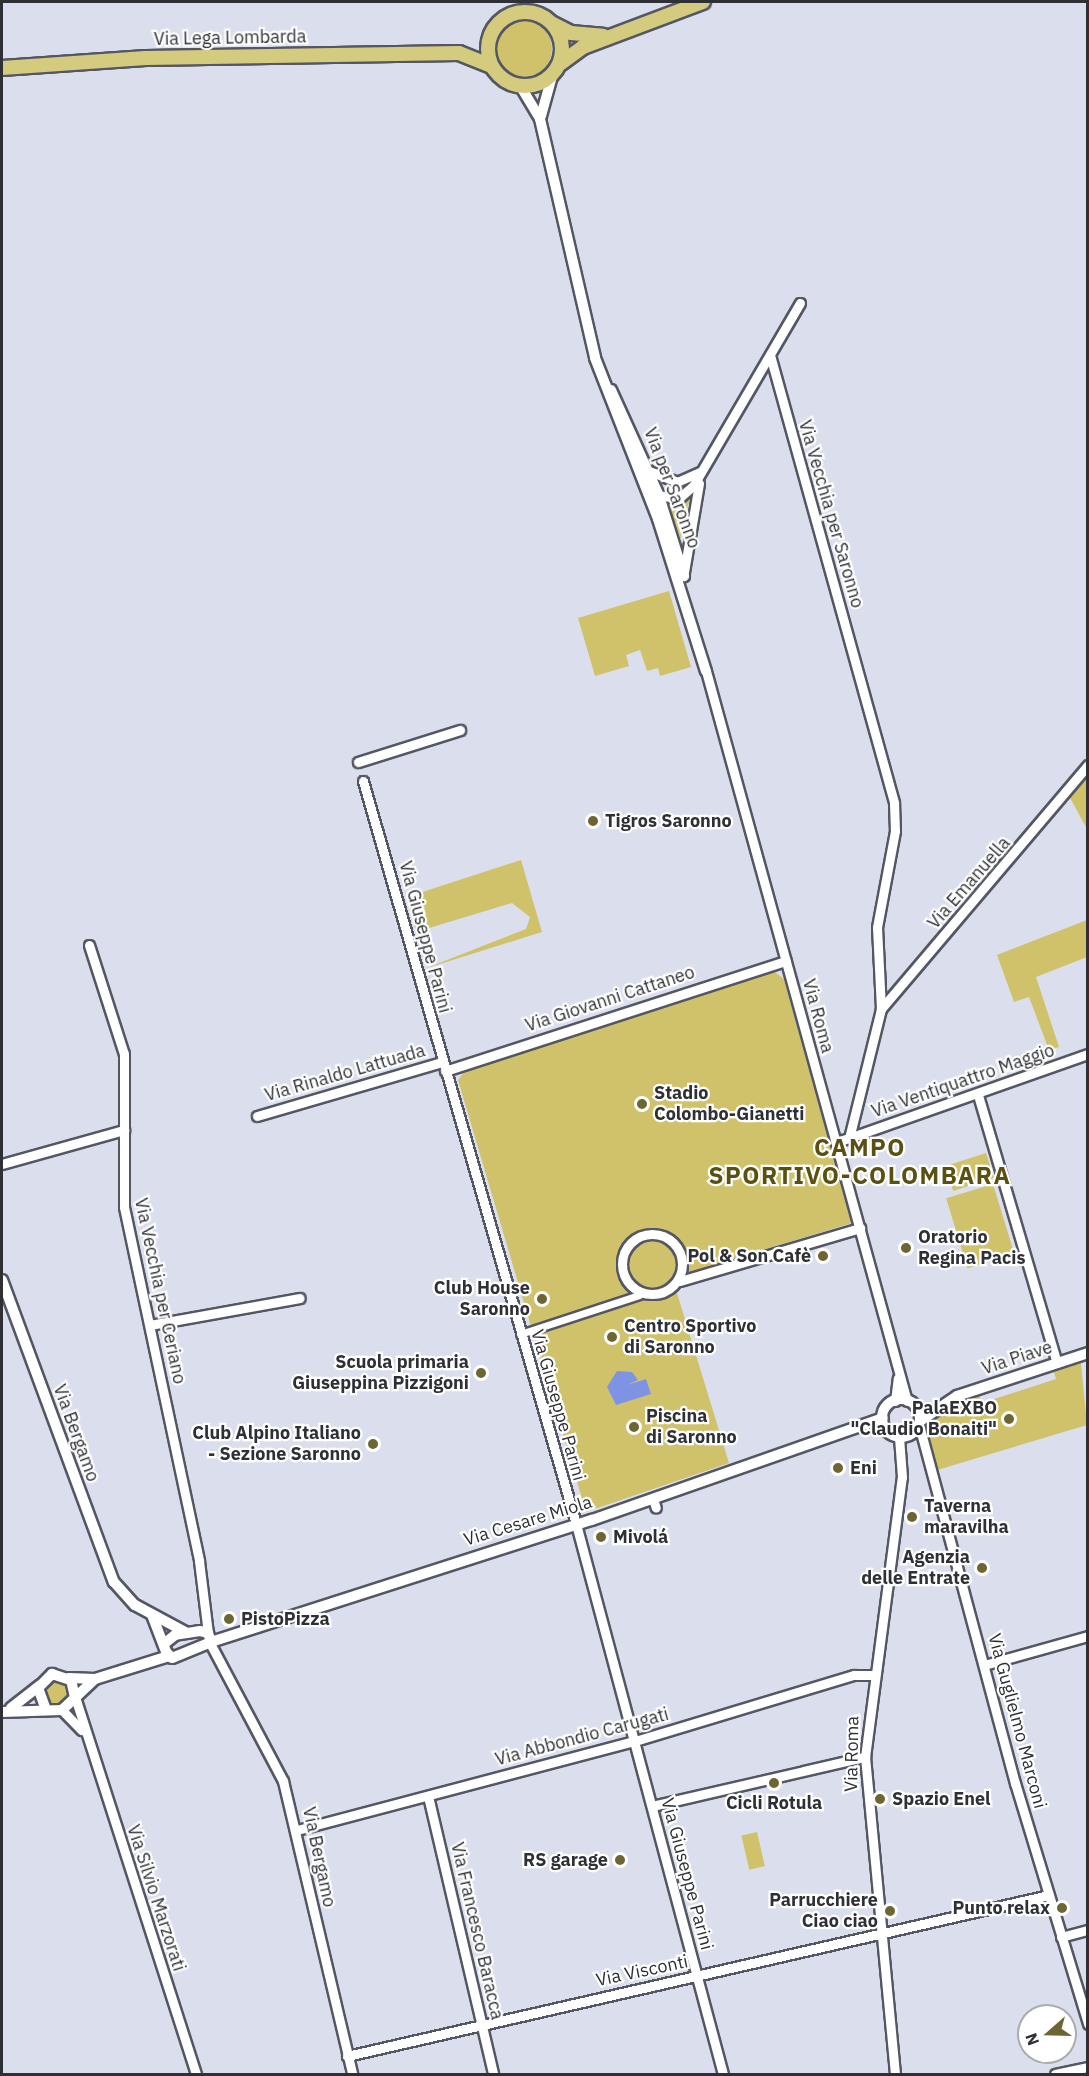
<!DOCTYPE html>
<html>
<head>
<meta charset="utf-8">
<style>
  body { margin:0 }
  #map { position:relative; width:1089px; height:2076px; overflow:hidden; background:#dbdfed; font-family:"IBM Plex Sans",sans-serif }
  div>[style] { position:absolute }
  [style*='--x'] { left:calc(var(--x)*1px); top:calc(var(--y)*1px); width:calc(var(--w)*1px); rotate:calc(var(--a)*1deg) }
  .green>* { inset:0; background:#cfc26b; transform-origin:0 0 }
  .round { border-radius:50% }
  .water>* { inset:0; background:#7e93e4 }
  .roads { filter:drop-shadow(2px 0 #545763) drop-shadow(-2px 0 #545763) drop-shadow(0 2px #545763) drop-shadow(0 -2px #545763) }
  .pedestrian>* { height:7px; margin:-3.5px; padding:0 3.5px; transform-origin:3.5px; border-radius:3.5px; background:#fff }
  .minor>* { height:9px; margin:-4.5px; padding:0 4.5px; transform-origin:4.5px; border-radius:4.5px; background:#fff }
  .minor>.ring { margin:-4.5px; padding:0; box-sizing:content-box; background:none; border:9px solid #fff; border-radius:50% }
  .tertiary>* { height:10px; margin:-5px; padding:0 5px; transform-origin:5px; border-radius:5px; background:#fff }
  .tertiary>.ring { margin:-5px; padding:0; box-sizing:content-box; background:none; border:10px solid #fff; border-radius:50% }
  .primary>* { height:14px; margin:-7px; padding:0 7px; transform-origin:7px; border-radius:7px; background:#d5cb7f }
  .primary>.ring { margin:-7px; padding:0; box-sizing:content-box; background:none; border:14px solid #d5cb7f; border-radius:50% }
  .dots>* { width:16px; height:16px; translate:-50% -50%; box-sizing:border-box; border:3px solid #fff; border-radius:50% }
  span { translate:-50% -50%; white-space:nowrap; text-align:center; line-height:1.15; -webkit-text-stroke:4.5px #fff; paint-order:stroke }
  .street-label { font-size:18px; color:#2e3035 }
  .poi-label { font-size:18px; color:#2e3035; font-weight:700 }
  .left { translate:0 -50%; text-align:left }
  .right { translate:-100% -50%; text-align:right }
  .district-label { font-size:24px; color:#595012; font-weight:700; letter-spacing:1.5px }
  .frame { position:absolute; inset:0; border:3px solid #2e3035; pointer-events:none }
  .north { position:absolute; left:1017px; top:2004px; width:60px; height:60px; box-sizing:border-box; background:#fff; border:2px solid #abacae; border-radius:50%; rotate:250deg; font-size:16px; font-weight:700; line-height:24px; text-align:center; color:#2e3035 }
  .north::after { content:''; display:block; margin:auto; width:21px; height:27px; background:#6d6632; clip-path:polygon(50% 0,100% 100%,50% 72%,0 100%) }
</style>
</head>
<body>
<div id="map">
  <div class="green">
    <i class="round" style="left:496px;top:21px;width:56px;height:56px"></i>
    <i style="clip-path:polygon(691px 495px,685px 517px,681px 539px,668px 503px)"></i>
    <i style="clip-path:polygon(669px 591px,691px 667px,660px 676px,658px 668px,647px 671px,640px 650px,626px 655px,629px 666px,595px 676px,578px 618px)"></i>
    <i style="clip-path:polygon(1087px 776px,1087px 829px,1069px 796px)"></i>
    <i style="clip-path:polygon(521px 860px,542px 932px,424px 969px,526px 929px,530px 917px,512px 903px,416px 932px,407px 897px)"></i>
    <i style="clip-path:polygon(1087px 920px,1087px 957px,1036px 977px,1059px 1047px,1049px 1050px,1029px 997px,1014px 1002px,997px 955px)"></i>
    <i style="clip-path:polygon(772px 970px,784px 979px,852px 1223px,690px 1272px,677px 1293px,729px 1463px,586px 1512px,458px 1080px,464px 1072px)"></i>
    <i style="left:986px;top:1153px;width:26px;height:43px;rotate:72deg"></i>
    <i style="left:993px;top:1184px;width:73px;height:49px;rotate:73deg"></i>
    <i style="clip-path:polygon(1081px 1363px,1087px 1425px,934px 1471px,925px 1436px,943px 1406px,979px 1395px,982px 1403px,1056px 1379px,1054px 1372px)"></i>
    <i class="round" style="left:43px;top:1680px;width:26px;height:26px"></i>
    <i style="left:757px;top:1832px;width:35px;height:16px;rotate:77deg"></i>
  </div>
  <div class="water">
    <i style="clip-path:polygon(617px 1371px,632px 1372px,638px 1380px,627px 1385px,646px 1379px,651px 1394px,616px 1405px,607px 1387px)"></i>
  </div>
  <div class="roads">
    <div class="pedestrian">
      <i style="--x:520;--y:1334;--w:125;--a:-18.1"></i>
    </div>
    <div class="minor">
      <i style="--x:770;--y:355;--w:465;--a:74.5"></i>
      <i style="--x:894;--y:803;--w:28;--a:88"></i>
      <i style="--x:895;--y:831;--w:98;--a:100.6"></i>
      <i style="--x:877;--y:927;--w:82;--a:87.2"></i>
      <i style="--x:881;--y:1009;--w:133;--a:103.9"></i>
      <i style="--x:849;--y:1138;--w:14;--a:163"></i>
      <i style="--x:649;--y:471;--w:30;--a:21"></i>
      <i style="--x:677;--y:482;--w:24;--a:-24"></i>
      <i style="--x:655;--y:495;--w:24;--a:7"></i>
      <i style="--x:679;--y:498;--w:18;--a:-41"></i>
      <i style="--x:693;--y:486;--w:212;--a:-59.7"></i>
      <i style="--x:684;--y:572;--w:90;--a:-80.4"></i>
      <i style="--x:706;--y:671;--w:757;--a:74.61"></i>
      <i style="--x:358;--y:762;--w:107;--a:-17.4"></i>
      <i style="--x:363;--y:781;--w:773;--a:74"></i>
      <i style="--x:576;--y:1524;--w:569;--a:75.04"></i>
      <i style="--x:89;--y:945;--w:114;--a:72.2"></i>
      <i style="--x:124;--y:1054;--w:153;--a:90"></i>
      <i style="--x:124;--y:1207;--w:362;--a:78"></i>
      <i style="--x:199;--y:1561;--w:73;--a:82.9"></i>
      <i style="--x:881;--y:1009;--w:320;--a:-49.7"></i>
      <i style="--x:445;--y:1071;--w:358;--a:-17.9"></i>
      <i style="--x:978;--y:1095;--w:279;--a:73.6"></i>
      <i style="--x:257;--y:1116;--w:193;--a:-16.3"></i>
      <i style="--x:849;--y:1138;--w:253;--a:-19.4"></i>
      <i style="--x:2;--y:1164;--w:127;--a:-15.6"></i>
      <i class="ring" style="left:622px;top:1234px;width:51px;height:51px"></i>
      <i style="--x:680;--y:1281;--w:188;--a:-16.4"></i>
      <i style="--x:150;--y:1325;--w:152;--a:-10.2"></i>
      <i style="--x:895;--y:1401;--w:23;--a:-83"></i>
      <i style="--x:919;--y:1425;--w:371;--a:75"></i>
      <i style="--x:1015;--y:1783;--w:252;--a:73.1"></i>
      <i style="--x:653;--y:1499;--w:9;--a:72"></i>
      <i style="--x:210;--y:1643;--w:156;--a:62.1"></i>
      <i style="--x:283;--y:1781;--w:301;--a:76.7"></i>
      <i style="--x:984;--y:1665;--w:108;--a:-15.6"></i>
      <i style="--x:75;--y:1697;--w:396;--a:72.2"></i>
      <i style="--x:62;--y:1710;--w:28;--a:46"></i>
      <i style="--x:428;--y:1796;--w:285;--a:76.8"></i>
      <i style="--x:652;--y:1806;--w:219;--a:-13"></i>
      <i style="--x:297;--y:1830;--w:350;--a:-14.8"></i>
      <i style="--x:635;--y:1741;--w:229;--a:-16.8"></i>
      <i style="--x:854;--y:1675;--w:20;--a:0"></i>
      <i style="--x:1061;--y:1937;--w:28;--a:-15"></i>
      <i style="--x:347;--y:2056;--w:720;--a:-12.92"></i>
      <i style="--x:895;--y:2074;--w:318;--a:-95.4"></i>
      <i style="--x:865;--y:1757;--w:282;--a:-82.5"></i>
      <i style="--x:902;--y:1477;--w:40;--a:-94.3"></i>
      <i style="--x:1055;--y:2074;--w:34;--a:-12"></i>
    </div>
    <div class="tertiary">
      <i style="--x:521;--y:87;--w:37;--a:59"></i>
      <i style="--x:540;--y:119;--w:245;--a:77"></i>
      <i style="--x:595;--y:358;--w:173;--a:68.6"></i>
      <i style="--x:658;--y:519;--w:159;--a:72.5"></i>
      <i style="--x:541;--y:116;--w:41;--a:-74.6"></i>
      <i style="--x:611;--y:390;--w:116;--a:65.6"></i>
      <i style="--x:659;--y:496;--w:84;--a:72.6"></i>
      <i style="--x:2;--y:1280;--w:322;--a:69.7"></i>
      <i style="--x:114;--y:1582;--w:31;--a:48"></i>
      <i style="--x:135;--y:1605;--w:59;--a:28.3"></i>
      <i class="ring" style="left:882px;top:1399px;width:28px;height:28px"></i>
      <i style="--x:920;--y:1421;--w:45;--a:-34"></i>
      <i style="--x:957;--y:1396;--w:138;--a:-18.2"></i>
      <i style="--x:152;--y:1615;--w:40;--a:69"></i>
      <i style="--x:166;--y:1652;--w:8;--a:45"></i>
      <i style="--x:172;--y:1658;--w:42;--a:-22.3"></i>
      <i style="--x:211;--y:1642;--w:9;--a:-108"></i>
      <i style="--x:208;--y:1633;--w:8;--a:-166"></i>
      <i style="--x:200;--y:1631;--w:25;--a:171"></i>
      <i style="--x:175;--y:1635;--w:13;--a:141"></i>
      <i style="--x:211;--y:1642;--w:400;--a:-17.8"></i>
      <i style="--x:592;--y:1520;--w:308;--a:-19.3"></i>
      <i style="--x:69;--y:1678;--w:26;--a:2"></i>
      <i style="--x:95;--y:1679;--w:77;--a:-17.3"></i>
      <i style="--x:45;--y:1707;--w:20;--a:-110"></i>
      <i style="--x:38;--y:1688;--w:20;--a:-45"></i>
      <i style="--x:52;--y:1674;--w:20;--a:18"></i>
      <i style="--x:71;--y:1680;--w:17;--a:77"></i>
      <i style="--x:11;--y:1708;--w:37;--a:-38"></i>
      <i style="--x:2;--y:1712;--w:60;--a:-1.9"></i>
      <i style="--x:62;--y:1710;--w:45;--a:-43.2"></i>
    </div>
    <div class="primary">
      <i class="ring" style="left:488px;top:12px;width:60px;height:60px"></i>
      <i style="--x:553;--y:24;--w:20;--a:27"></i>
      <i style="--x:571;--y:33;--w:32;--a:5"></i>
      <i style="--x:561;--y:63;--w:27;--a:-36"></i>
      <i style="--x:583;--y:47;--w:128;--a:-20.6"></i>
      <i style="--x:2;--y:68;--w:144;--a:-4"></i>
      <i style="--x:146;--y:58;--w:313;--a:-0.9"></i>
      <i style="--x:459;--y:53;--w:35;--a:22"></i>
    </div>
  </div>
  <div class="dots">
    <i style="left:593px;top:821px;background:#6d6632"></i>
    <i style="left:642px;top:1104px;background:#6d6632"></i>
    <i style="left:906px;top:1248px;background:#6d6632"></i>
    <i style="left:823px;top:1256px;background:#6d6632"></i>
    <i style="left:542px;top:1299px;background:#6d6632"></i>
    <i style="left:612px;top:1337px;background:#6d6632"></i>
    <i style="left:481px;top:1373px;background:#6d6632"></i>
    <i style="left:1009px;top:1419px;background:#6d6632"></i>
    <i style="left:634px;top:1427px;background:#6d6632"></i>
    <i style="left:373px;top:1444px;background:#6d6632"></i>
    <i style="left:838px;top:1468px;background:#6d6632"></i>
    <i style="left:912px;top:1517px;background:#6d6632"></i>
    <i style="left:601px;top:1537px;background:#6d6632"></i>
    <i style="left:982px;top:1568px;background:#6d6632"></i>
    <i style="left:229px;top:1619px;background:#6d6632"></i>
    <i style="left:774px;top:1783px;background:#6d6632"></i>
    <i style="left:880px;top:1799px;background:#6d6632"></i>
    <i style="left:620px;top:1860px;background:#6d6632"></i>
    <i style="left:1062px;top:1908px;background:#6d6632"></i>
    <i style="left:890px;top:1911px;background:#6d6632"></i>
  </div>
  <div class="street-label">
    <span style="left:230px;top:38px;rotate:-1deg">Via Lega Lombarda</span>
    <span style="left:672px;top:488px;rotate:69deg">Via per Saronno</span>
    <span style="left:831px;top:514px;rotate:74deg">Via Vecchia per Saronno</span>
    <span style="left:969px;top:883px;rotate:-49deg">Via Emanuella</span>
    <span style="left:425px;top:937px;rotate:75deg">Via Giuseppe Parini</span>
    <span style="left:610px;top:999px;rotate:-18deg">Via Giovanni Cattaneo</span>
    <span style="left:818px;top:1016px;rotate:75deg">Via Roma</span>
    <span style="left:345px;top:1073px;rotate:-16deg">Via Rinaldo Lattuada</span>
    <span style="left:963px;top:1081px;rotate:-19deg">Via Ventiquattro Maggio</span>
    <span style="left:160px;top:1291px;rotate:78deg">Via Vecchia per Ceriano</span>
    <span style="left:1017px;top:1358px;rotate:-18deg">Via Piave</span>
    <span style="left:558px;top:1405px;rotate:74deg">Via Giuseppe Parini</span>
    <span style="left:76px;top:1433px;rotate:70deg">Via Bergamo</span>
    <span style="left:528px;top:1521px;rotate:-17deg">Via Cesare Miola</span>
    <span style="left:1017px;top:1721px;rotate:75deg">Via Guglielmo Marconi</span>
    <span style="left:582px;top:1737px;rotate:-15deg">Via Abbondio Carugati</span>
    <span style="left:852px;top:1754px;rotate:-89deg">Via Roma</span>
    <span style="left:319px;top:1857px;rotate:78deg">Via Bergamo</span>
    <span style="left:687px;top:1874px;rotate:75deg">Via Giuseppe Parini</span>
    <span style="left:156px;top:1898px;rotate:72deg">Via Silvio Marzorati</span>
    <span style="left:477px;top:1931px;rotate:77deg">Via Francesco Baracca</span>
    <span style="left:642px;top:1971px;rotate:-12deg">Via Visconti</span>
  </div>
  <div class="poi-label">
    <span class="left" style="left:605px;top:821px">Tigros Saronno</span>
    <span class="left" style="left:654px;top:1104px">Stadio<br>Colombo-Gianetti</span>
    <span class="left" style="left:918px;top:1248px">Oratorio<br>Regina Pacis</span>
    <span class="right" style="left:811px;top:1256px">Pol &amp; Son Cafè</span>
    <span class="right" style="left:530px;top:1299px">Club House<br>Saronno</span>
    <span class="left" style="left:624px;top:1337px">Centro Sportivo<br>di Saronno</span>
    <span class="right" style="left:469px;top:1373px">Scuola primaria<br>Giuseppina Pizzigoni</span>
    <span class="right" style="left:997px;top:1419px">PalaEXBO<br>"Claudio Bonaiti"</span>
    <span class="left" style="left:646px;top:1427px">Piscina<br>di Saronno</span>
    <span class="right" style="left:361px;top:1444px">Club Alpino Italiano<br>- Sezione Saronno</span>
    <span class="left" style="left:850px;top:1468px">Eni</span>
    <span class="left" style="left:924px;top:1517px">Taverna<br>maravilha</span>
    <span class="left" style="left:613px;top:1537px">Mivolá</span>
    <span class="right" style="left:970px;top:1568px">Agenzia<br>delle Entrate</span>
    <span class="left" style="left:241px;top:1619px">PistoPizza</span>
    <span class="left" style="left:892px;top:1799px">Spazio Enel</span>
    <span style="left:774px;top:1803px">Cicli Rotula</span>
    <span class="right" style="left:608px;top:1860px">RS garage</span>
    <span class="right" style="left:878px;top:1911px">Parrucchiere<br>Ciao ciao</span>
    <span class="right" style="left:1050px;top:1908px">Punto relax</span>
  </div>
  <div class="district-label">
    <span style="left:860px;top:1162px">CAMPO<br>SPORTIVO-COLOMBARA</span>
  </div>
  <div class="frame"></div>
  <div class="north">N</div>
</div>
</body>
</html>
